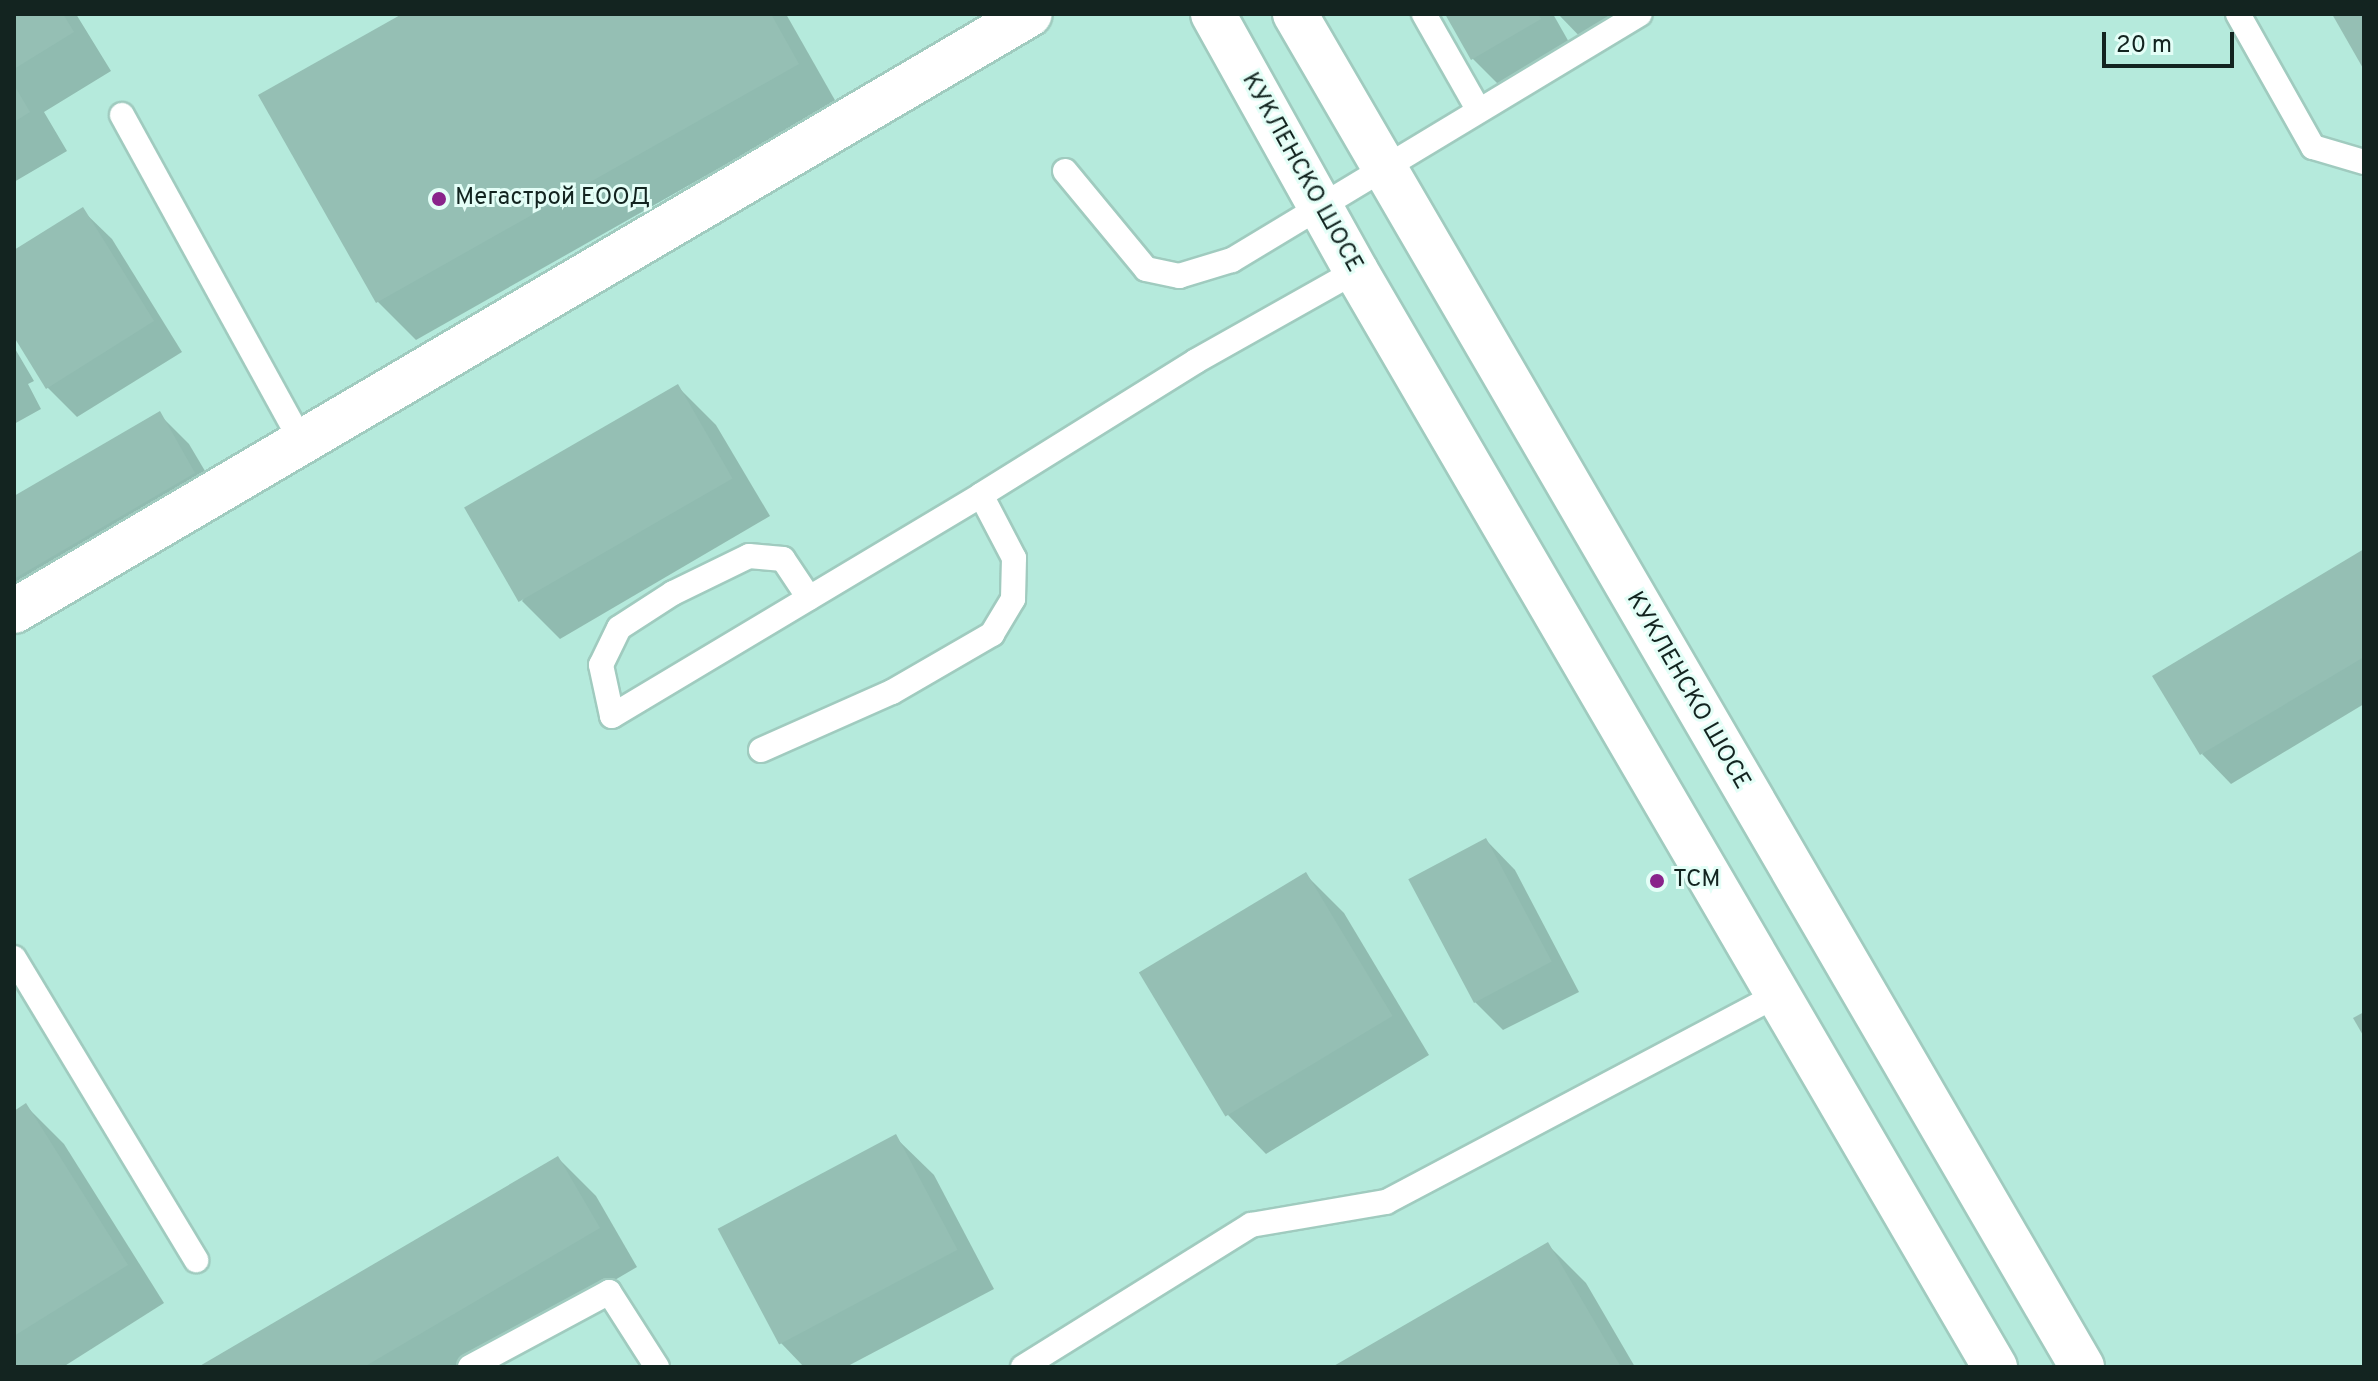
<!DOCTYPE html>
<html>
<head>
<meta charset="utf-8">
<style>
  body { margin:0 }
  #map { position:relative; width:2378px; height:1381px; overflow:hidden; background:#c9f5e9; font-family:Overpass,sans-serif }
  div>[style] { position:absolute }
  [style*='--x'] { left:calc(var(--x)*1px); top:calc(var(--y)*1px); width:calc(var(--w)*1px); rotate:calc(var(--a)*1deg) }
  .built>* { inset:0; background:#b5eadc; transform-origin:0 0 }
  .shadow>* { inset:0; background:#0003 }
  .building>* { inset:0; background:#95bfb4; transform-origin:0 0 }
  .roads { filter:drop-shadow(2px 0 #a0cbbf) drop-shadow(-2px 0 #a0cbbf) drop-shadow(0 2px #a0cbbf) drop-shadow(0 -2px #a0cbbf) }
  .lane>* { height:24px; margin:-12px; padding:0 12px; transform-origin:12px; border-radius:12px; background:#fff }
  .street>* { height:44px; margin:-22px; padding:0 22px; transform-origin:22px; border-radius:22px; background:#fff }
  .secondary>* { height:44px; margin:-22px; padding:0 22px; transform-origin:22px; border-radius:22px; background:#fff }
  .dots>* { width:22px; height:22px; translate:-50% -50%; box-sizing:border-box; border:4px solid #e4fef7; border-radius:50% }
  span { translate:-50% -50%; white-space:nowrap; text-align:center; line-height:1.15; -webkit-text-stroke:6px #e4fef7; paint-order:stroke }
  .street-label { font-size:24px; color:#132420 }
  .poi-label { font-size:24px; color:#132420 }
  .left { translate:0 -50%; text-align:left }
  .frame { position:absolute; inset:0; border:16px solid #132420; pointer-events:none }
  .scale { position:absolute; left:2102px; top:32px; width:132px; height:36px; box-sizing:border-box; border:4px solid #132420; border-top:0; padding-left:10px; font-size:24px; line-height:28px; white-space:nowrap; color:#132420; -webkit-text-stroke:6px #e4fef7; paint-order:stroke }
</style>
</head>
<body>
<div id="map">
  <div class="built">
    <i style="left:14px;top:14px;width:2350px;height:1353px"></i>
  </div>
  <div class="shadow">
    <i style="clip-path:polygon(14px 14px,76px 14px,111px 71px,44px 112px,67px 151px,14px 182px)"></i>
    <i style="clip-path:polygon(406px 14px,786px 14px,836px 102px,416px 340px,378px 302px)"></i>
    <i style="clip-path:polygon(1447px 14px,1553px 14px,1578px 58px,1510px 96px,1472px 58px)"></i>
    <i style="clip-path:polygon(1558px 14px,1640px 14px,1588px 45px)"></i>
    <i style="clip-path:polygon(82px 210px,112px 239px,182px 352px,77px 417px,47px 387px,14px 334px,14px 252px)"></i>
    <i style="clip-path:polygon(14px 347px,34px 381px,28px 384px,41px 409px,14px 424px)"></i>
    <i style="clip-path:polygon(678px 387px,716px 425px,770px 516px,560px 639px,522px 601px)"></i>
    <i style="clip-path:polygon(159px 414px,189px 444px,224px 503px,14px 625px,14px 498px)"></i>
    <i style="clip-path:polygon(2364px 552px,2364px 704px,2231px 784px,2202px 754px)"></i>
    <i style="clip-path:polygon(1486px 840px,1515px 870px,1579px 992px,1503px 1030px,1474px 1001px)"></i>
    <i style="clip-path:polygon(1306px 875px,1344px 913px,1429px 1055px,1266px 1154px,1228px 1115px)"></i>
    <i style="clip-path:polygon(26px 1106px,64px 1144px,164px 1303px,63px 1367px,14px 1367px,14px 1113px)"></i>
    <i style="clip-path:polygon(895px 1137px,934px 1175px,994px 1289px,846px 1367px,804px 1367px,781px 1343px)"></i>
    <i style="clip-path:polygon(558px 1158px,596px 1196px,637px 1267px,466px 1367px,202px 1367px)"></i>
    <i style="clip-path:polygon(1548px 1245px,1586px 1283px,1635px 1367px,1336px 1367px)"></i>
  </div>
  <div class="building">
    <i style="clip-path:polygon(14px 14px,63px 14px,74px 32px,14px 69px)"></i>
    <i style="clip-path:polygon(402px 14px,771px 14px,799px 64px,376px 303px,258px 95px)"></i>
    <i style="clip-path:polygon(1445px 14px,1538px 14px,1541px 19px,1471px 60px)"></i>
    <i style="clip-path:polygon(2332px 14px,2364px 14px,2364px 70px)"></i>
    <i style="clip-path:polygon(14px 85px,30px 112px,14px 122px)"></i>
    <i style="clip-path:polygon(83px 207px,154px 321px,46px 389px,14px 337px,14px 250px)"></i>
    <i style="left:678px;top:384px;width:109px;height:247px;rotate:60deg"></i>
    <i style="clip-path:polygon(160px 411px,195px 473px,14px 579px,14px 496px)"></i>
    <i style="clip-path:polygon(2364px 549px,2364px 657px,2200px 755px,2152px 676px)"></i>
    <i style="left:1486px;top:838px;width:140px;height:88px;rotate:62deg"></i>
    <i style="left:1306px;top:872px;width:168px;height:195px;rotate:59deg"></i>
    <i style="clip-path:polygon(2364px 1012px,2364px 1037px,2353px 1018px)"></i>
    <i style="clip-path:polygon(26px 1103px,128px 1265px,14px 1336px,14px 1111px)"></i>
    <i style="left:896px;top:1134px;width:131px;height:202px;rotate:62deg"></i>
    <i style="clip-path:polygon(558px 1156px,600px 1228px,364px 1367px,198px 1367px)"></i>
    <i style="clip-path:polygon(1548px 1242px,1621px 1367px,1332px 1367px)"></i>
  </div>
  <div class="roads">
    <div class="lane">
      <i style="--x:1424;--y:14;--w:109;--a:60.4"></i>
      <i style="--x:2238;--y:14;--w:153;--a:60.6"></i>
      <i style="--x:2313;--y:147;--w:53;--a:16.4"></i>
      <i style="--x:122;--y:115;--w:373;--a:61.2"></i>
      <i style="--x:1065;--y:171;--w:127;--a:50.4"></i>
      <i style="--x:1146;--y:269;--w:34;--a:12"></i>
      <i style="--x:1179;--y:276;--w:55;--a:-16.8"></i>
      <i style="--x:1232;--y:260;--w:476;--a:-31.1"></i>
      <i style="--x:809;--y:598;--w:47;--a:-123.7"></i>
      <i style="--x:783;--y:559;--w:34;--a:-175"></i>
      <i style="--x:749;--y:556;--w:85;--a:154"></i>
      <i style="--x:673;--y:593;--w:64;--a:147.1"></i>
      <i style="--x:619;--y:628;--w:41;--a:115.9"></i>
      <i style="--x:601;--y:665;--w:52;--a:77.8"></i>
      <i style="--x:612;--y:716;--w:430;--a:-30.9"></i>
      <i style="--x:981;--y:495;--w:253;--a:-31.9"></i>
      <i style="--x:1196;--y:361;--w:184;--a:-29.4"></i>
      <i style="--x:761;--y:750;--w:143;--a:-23.9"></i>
      <i style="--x:892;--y:692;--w:116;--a:-30.1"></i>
      <i style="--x:992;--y:634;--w:41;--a:-59"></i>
      <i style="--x:1013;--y:599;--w:41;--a:-88.6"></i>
      <i style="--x:1014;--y:558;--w:71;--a:-117.6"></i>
      <i style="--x:14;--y:958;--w:353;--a:58.9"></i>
      <i style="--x:470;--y:1367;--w:158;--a:-28.3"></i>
      <i style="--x:609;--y:1292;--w:89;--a:57.4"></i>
      <i style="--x:1023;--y:1367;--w:269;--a:-31.9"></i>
      <i style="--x:1251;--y:1225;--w:137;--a:-9.7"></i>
      <i style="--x:1386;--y:1202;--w:445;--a:-27.9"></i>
    </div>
    <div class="street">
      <i style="--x:14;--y:611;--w:1178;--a:-30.44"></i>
    </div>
    <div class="secondary">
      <i style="--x:1213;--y:14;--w:294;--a:60.9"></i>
      <i style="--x:1356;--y:271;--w:1269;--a:59.76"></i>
      <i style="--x:1295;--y:14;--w:1565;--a:59.81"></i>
    </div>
  </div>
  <div class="dots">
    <i style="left:439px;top:199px;background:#89248b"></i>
    <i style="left:1657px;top:881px;background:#89248b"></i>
  </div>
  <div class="street-label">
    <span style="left:1301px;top:173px;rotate:61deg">КУКЛЕНСКО ШОСЕ</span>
    <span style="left:1687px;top:691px;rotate:60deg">КУКЛЕНСКО ШОСЕ</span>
  </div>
  <div class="poi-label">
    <span class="left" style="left:455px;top:199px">Мегастрой ЕООД</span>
    <span class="left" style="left:1673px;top:881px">ТСМ</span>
  </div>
  <div class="frame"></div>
  <div class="scale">20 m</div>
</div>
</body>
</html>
